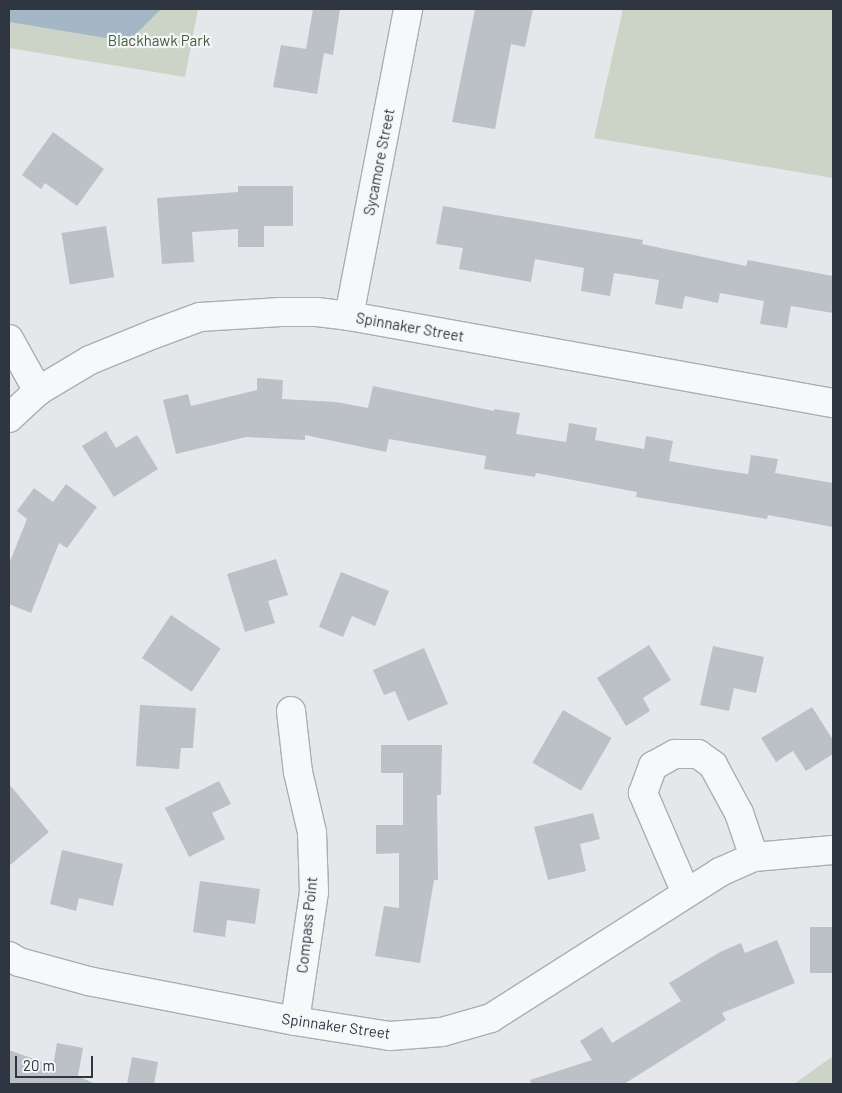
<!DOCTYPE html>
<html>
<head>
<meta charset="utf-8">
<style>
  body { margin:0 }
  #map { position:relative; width:842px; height:1093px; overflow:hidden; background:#e5e7eb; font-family:Barlow,sans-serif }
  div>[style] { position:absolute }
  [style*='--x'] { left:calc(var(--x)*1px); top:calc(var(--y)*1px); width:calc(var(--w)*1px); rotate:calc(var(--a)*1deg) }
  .green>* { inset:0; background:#cbd4c7 }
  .water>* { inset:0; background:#a3b7c7 }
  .building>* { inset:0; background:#bcc1c7; transform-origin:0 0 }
  .roads { filter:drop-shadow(1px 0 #aaaeb5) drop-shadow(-1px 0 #aaaeb5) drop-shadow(0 1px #aaaeb5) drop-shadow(0 -1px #aaaeb5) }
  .minor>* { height:28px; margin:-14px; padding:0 14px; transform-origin:14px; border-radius:14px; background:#f7f8fa }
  span { translate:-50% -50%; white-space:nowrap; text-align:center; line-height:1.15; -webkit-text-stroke:4.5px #f4f6f8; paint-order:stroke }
  .park-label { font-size:15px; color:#445d3c }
  .street-label { font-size:15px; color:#2e3642 }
  .frame { position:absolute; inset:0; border:10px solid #2e3642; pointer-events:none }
  .scale { position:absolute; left:15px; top:1056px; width:78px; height:22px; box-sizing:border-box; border:2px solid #2e3642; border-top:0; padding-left:6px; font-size:15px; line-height:18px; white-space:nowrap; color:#2e3642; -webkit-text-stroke:4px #f4f6f8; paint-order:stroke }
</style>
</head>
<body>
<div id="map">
  <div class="green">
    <i style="clip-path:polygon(9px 9px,198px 9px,185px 77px,9px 48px)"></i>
    <i style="clip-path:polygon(623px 9px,833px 9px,833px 178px,594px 138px)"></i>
    <i style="clip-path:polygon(833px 1055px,833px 1084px,794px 1084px,833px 1056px)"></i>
  </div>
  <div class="water">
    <i style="clip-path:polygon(9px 9px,161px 9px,135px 35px,112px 39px,9px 22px)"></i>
  </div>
  <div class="building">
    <i style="clip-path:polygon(313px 9px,340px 9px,333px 55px,324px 53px,317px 94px,273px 87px,281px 45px,306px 49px)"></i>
    <i style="clip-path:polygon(475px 9px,533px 9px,525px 47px,511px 44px,495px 129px,452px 122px)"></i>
    <i style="clip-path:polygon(53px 132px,104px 169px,77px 206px,45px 183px,41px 189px,22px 175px)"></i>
    <i style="clip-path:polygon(238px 186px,293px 186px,293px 226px,264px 226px,264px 247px,238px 247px,238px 229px,192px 232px,194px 262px,162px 264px,157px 198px,238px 192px)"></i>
    <i style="clip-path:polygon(443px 206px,643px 240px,642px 244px,746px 266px,748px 260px,833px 276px,833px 313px,791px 306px,787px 328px,760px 324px,764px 301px,720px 293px,718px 303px,685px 296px,682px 309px,655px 304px,659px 280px,614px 273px,610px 296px,581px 291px,584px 268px,535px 259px,531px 282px,459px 269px,463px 248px,436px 244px)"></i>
    <i style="left:106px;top:226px;width:52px;height:45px;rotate:81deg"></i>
    <i style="clip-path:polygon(257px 378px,283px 380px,282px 399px,336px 402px,368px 408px,373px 386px,494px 411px,494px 409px,520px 413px,516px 434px,566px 442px,569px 423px,597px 428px,595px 440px,644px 449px,646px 436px,673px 441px,669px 461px,720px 470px,748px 474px,751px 455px,778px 459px,775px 473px,833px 483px,833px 527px,768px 515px,767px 519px,636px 497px,637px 492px,536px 473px,535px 477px,484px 469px,486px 456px,389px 439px,386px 452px,305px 435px,305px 440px,246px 437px,176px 454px,163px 400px,188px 394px,191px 406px,257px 390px)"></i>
    <i style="clip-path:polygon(106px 431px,116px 448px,137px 435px,158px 469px,114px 497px,82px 446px)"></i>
    <i style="clip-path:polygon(66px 484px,97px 507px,67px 548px,59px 543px,31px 613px,9px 604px,9px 564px,27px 519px,17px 511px,34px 488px,53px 502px)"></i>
    <i style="clip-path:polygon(276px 559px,288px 595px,268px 601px,275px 623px,245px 632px,227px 574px)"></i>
    <i style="clip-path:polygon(341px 572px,389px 591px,375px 626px,352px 616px,343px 637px,319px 627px)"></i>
    <i style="left:171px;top:615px;width:60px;height:52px;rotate:34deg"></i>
    <i style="clip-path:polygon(649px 645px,671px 680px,643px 698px,650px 711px,626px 726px,597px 678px)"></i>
    <i style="clip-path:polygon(713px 646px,764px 657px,756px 693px,734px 688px,729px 711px,700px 705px)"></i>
    <i style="clip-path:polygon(424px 648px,448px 704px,408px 721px,395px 691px,384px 695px,373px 670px)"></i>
    <i style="clip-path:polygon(140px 705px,196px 708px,193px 748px,181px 748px,179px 769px,136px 766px)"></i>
    <i style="clip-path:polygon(812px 707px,833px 740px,833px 754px,806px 771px,793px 751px,776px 762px,761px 738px)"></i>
    <i style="left:563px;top:710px;width:56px;height:61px;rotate:30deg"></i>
    <i style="clip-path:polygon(381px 745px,442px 745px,441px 795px,437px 795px,438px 880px,434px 880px,420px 963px,375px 956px,384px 906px,399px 908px,399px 853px,376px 854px,376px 825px,403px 825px,403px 773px,381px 773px)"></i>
    <i style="clip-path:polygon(219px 781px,231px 804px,212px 813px,225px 839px,189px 857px,165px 808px)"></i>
    <i style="clip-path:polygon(9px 784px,49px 832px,9px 866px)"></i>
    <i style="clip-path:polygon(593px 813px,600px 839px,580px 844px,586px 871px,548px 880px,534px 827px)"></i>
    <i style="clip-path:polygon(62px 850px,123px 864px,113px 906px,79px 898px,76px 911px,50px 904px)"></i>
    <i style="clip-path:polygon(200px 881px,260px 889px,255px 924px,227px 920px,225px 937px,193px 932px)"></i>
    <i style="left:833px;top:927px;width:46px;height:23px;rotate:90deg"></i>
    <i style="clip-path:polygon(777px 940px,795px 983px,722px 1013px,726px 1020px,624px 1084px,531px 1084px,530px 1080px,592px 1060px,580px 1041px,602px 1027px,612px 1043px,681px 1001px,669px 983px,720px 952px,741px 943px,745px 953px)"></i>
    <i style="clip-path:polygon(57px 1043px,83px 1048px,78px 1076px,95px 1084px,9px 1084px,9px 1050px,53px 1066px)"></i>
    <i style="clip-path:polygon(132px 1057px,158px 1062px,154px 1084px,127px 1084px)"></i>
  </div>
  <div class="roads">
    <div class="minor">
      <i style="--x:349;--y:316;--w:313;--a:-79.1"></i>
      <i style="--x:9;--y:339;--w:60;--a:60.9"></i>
      <i style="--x:9;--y:418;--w:40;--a:-43"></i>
      <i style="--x:38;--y:391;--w:61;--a:-30.8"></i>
      <i style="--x:90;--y:360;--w:69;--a:-22.1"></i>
      <i style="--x:154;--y:334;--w:49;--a:-20.3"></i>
      <i style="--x:200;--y:317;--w:81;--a:-3.5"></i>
      <i style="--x:281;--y:312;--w:36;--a:0"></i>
      <i style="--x:317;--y:312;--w:32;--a:7"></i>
      <i style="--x:349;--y:316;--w:492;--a:10.2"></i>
      <i style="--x:291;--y:711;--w:61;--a:83.5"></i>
      <i style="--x:298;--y:772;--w:62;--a:76.9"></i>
      <i style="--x:312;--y:832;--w:60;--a:88.1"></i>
      <i style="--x:314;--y:892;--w:130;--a:98.4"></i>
      <i style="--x:686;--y:893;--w:109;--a:-113.3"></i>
      <i style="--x:643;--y:793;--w:29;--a:-70"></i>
      <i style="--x:653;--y:766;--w:25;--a:-29"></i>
      <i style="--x:675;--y:754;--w:23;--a:0"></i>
      <i style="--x:698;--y:754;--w:19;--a:36"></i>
      <i style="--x:713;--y:765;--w:55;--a:61.6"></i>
      <i style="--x:739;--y:813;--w:46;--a:71.2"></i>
      <i style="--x:9;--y:956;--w:12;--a:31"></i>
      <i style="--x:19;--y:962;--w:72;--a:15.4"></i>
      <i style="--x:88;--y:981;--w:211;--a:10.9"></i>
      <i style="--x:295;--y:1021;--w:96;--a:9"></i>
      <i style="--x:390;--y:1036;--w:52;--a:-4.4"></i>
      <i style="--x:442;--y:1032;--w:51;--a:-15.9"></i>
      <i style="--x:491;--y:1018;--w:272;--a:-32.5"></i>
      <i style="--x:720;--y:872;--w:37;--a:-24"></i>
      <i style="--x:754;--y:857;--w:79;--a:-5.1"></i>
    </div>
  </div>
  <div class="park-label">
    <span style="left:159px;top:41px">Blackhawk Park</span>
  </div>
  <div class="street-label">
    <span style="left:379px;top:162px;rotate:-79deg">Sycamore Street</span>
    <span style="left:410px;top:327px;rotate:10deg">Spinnaker Street</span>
    <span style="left:307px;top:925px;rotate:-84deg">Compass Point</span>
    <span style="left:336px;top:1026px;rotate:8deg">Spinnaker Street</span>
  </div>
  <div class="frame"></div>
  <div class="scale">20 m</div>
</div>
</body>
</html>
